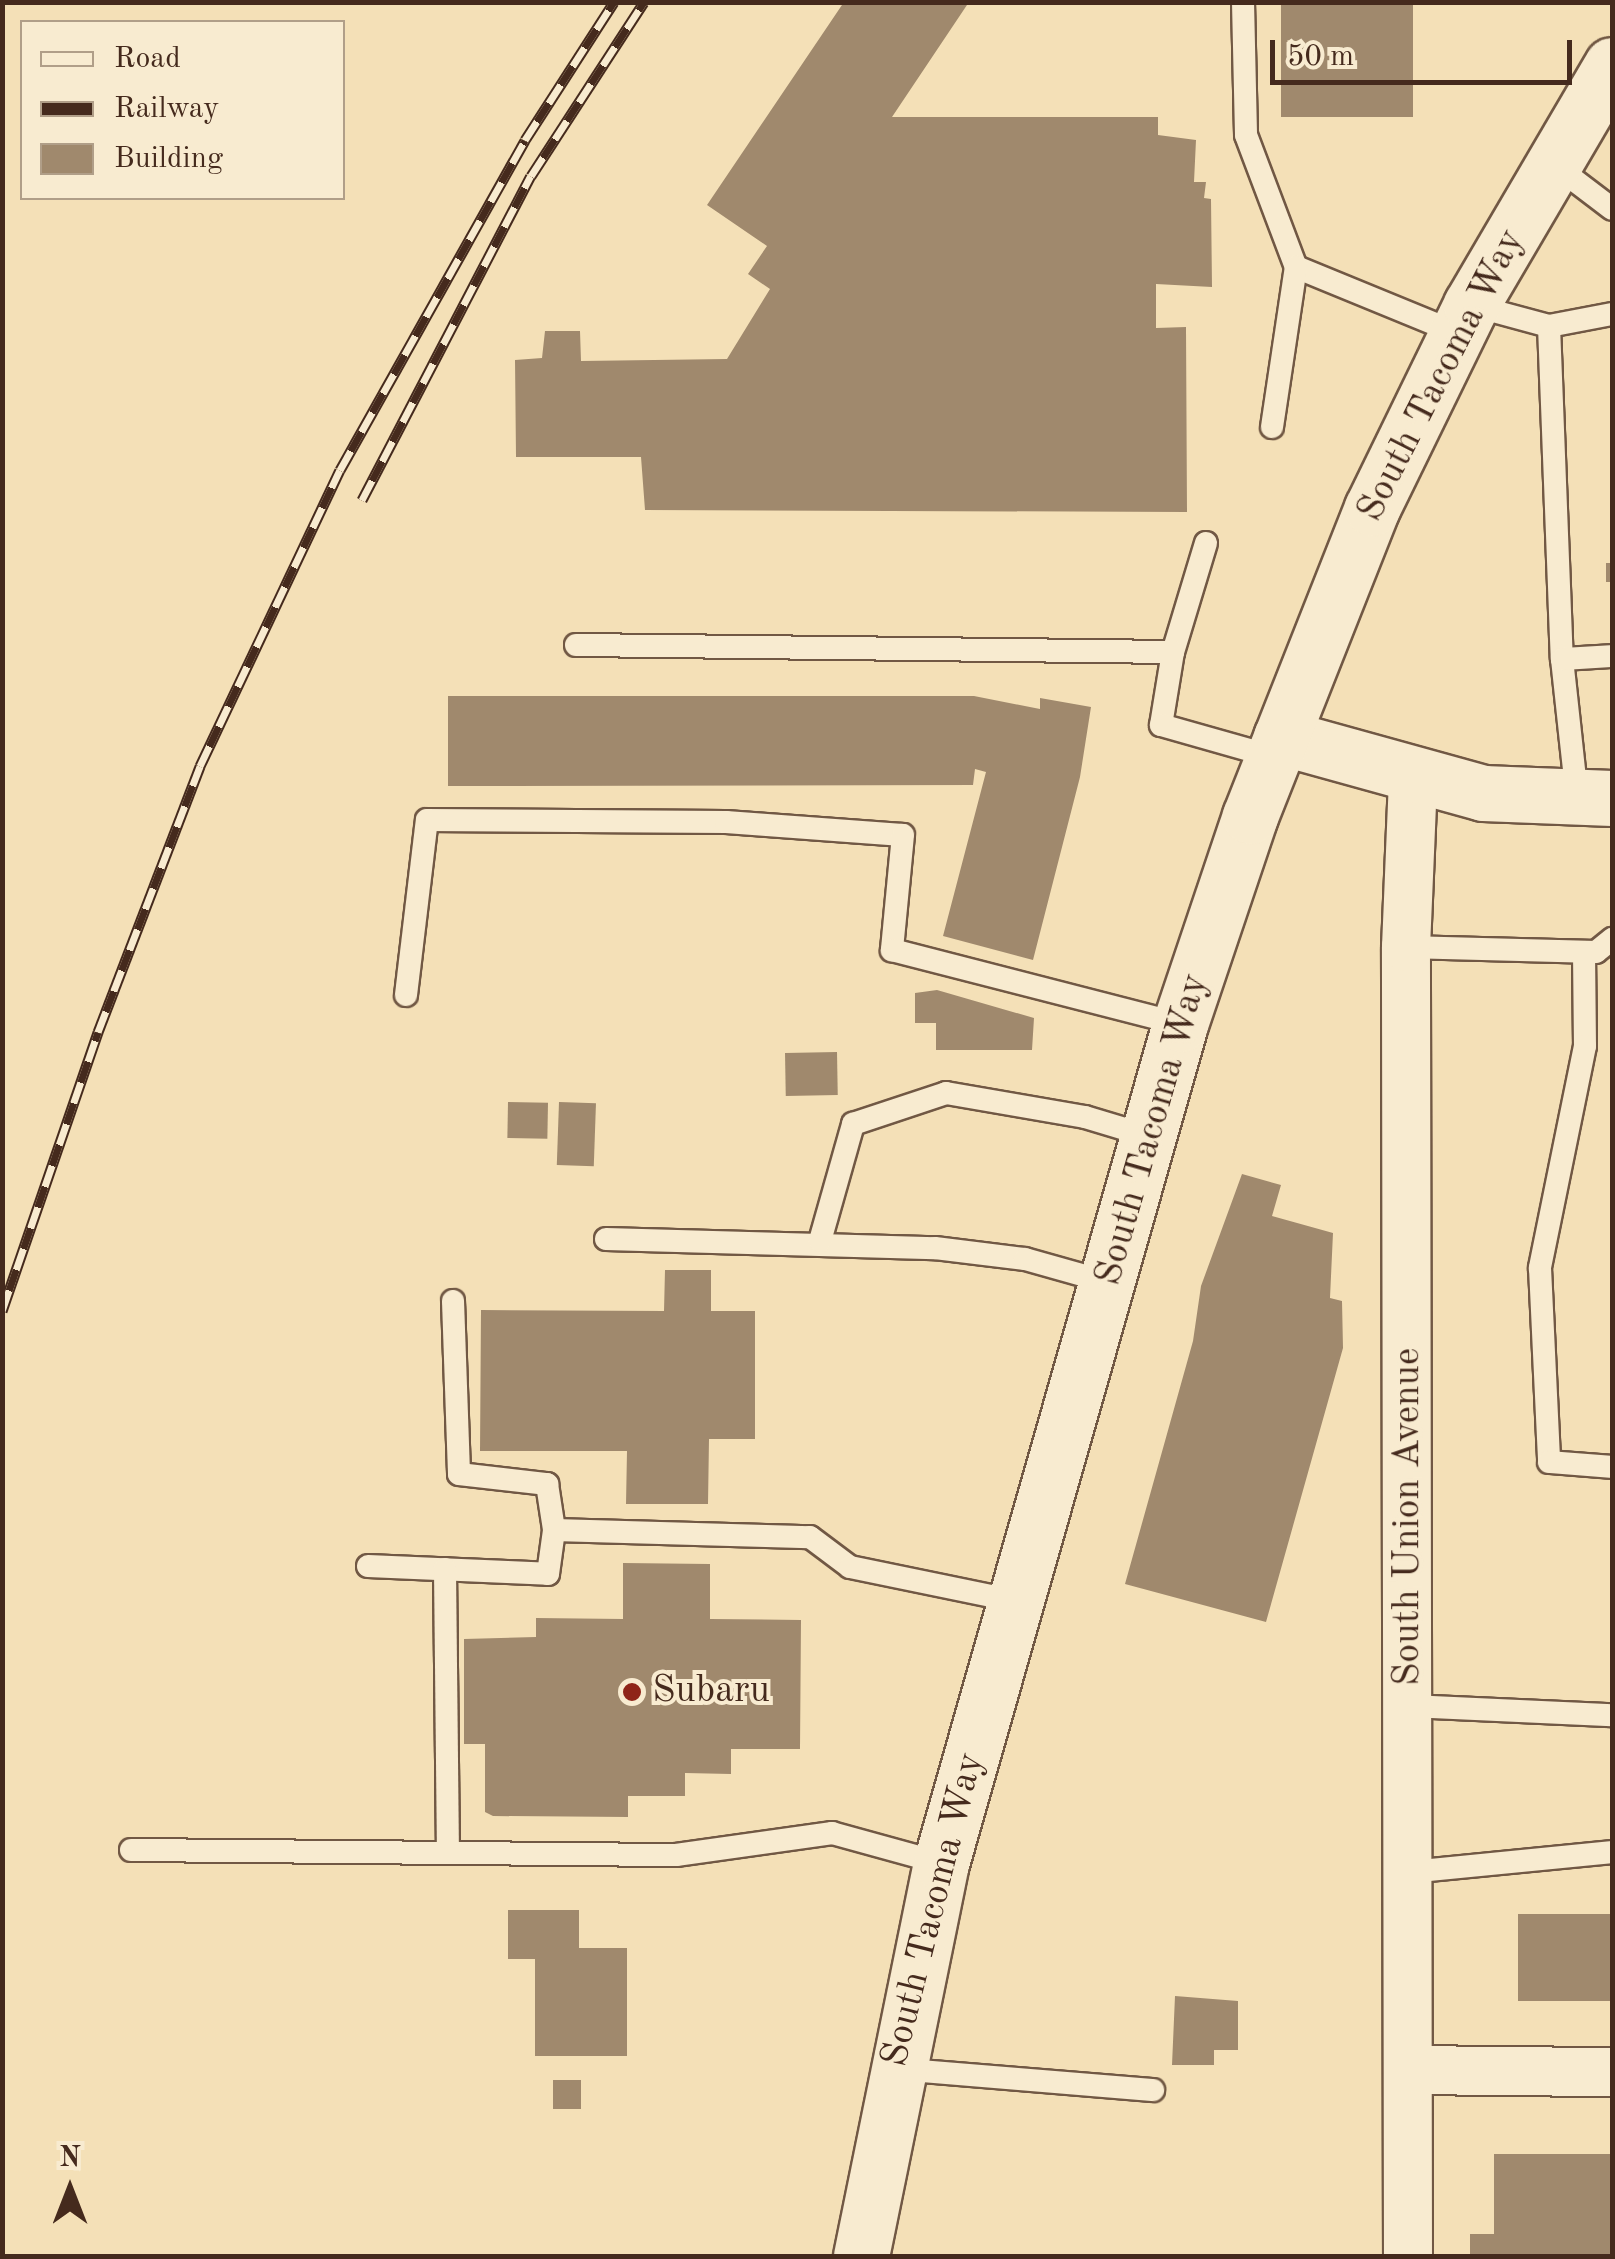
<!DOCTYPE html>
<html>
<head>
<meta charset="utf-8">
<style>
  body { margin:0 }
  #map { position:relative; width:1615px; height:2259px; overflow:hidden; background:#f4e0b7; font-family:"Old Standard TT",serif }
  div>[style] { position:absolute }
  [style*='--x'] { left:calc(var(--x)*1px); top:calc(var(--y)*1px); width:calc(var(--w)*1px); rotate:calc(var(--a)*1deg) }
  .building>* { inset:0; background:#a0896d; transform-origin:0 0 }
  .roads { filter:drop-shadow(2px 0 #715844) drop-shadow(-2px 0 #715844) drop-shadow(0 2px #715844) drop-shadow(0 -2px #715844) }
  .service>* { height:22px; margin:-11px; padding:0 11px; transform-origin:11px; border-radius:11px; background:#f8ebd0 }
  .minor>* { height:48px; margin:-24px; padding:0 24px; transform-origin:24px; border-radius:24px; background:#f8ebd0 }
  .tertiary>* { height:55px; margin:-27.5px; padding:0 27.5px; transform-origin:27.5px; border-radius:27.5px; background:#f8ebd0 }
  .secondary>* { height:55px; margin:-27.5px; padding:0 27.5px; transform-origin:27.5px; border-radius:27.5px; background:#f8ebd0 }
  .rail>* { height:11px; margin-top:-5.5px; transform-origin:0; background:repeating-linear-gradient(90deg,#f8ebd0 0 22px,#452a1d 0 44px); box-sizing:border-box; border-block:2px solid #452a1d }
  .dots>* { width:28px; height:28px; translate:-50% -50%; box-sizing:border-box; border:5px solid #f8ebd0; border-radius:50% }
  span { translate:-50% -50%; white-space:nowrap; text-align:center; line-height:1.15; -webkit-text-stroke:8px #f8ebd0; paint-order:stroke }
  .street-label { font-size:38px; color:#452a1d }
  .poi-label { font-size:38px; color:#452a1d }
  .left { translate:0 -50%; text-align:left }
  .frame { position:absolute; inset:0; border:5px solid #452a1d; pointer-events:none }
  .legend { position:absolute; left:20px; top:20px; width:325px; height:180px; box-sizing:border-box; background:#f8ebd0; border:2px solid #b09e88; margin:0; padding:12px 18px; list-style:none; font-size:30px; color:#452a1d }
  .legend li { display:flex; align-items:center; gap:20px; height:50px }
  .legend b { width:50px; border:2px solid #b09e88 }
  .north { position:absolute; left:20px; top:2139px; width:100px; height:100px; -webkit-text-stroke:8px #f8ebd0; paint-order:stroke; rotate:0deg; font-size:28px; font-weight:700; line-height:40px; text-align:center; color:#452a1d }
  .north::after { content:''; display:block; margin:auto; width:35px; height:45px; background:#452a1d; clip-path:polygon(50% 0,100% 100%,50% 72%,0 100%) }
  .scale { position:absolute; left:1270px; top:40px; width:302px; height:45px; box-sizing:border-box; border:5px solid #452a1d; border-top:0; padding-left:12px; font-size:30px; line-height:35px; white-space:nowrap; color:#452a1d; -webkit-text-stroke:8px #f8ebd0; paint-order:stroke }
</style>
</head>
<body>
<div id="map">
  <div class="building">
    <i style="clip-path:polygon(844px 2px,969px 2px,892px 117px,1158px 117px,1158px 135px,1196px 140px,1194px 182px,1206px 182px,1204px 198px,1211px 199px,1212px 287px,1156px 284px,1156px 328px,1186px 327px,1187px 512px,645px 510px,641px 457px,516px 457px,515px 360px,542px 358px,545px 331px,580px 331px,581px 361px,727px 359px,770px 289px,748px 274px,767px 246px,707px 205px)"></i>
    <i style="left:1281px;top:2px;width:132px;height:115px"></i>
    <i style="left:1606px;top:563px;width:6px;height:19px"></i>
    <i style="clip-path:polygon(448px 696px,974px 696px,1040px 709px,1040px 698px,1091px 707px,1080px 777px,1033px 960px,943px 936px,986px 772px,975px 769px,973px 785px,448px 786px)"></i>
    <i style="clip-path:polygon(937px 990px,1034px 1018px,1032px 1050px,936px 1050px,936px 1023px,915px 1023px,915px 993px)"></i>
    <i style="left:837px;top:1052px;width:43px;height:52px;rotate:89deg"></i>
    <i style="left:508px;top:1102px;width:40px;height:36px;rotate:1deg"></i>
    <i style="left:559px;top:1102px;width:37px;height:63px;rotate:2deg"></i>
    <i style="clip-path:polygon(1242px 1174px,1281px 1185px,1272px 1216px,1333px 1233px,1330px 1298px,1342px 1301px,1343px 1348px,1266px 1622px,1125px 1584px,1193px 1341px,1201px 1286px)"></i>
    <i style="clip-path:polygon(665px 1270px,711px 1270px,711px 1311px,755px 1311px,755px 1439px,709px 1439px,708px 1504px,626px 1504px,627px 1451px,480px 1451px,481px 1310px,664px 1311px)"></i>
    <i style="clip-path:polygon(623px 1563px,710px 1564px,710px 1619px,801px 1620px,800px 1749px,731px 1749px,731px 1774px,685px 1773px,685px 1796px,628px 1796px,628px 1817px,493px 1816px,485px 1812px,485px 1744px,464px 1744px,464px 1639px,536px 1637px,536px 1618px,623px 1619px)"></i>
    <i style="clip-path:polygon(508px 1910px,579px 1910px,579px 1948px,627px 1948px,627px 2056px,535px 2056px,535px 1959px,508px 1959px)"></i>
    <i style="left:1518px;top:1914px;width:94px;height:87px"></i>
    <i style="clip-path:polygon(1175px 1996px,1238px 2001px,1238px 2050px,1214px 2050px,1214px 2065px,1172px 2065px)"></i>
    <i style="left:553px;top:2080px;width:28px;height:29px"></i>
    <i style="clip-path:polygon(1494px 2154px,1612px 2154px,1612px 2256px,1470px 2256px,1470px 2234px,1494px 2234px)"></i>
  </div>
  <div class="roads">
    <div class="service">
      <i style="--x:1243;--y:2;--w:133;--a:88.7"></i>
      <i style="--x:1246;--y:135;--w:141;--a:69.3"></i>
      <i style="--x:1296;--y:267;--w:174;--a:22.3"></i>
      <i style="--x:1553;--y:164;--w:74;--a:37.3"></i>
      <i style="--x:1471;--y:305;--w:81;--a:15.1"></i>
      <i style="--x:1549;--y:326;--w:64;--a:-10.8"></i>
      <i style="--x:1549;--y:326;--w:333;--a:87.8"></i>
      <i style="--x:1562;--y:659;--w:140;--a:83.8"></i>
      <i style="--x:1272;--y:427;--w:162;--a:-81.5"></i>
      <i style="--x:1206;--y:543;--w:114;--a:106.8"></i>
      <i style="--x:1173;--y:652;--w:74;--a:99.3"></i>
      <i style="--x:1161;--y:725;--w:117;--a:15.8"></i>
      <i style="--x:576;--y:645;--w:597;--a:0.67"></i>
      <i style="--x:1562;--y:659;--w:50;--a:-3.4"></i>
      <i style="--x:1406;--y:947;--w:190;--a:1.5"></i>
      <i style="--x:1596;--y:952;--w:21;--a:-39"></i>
      <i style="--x:1584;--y:952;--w:94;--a:89.4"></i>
      <i style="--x:1585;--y:1046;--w:227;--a:101.5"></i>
      <i style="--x:1540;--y:1268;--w:194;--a:87.3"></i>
      <i style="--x:1549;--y:1462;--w:63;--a:4.5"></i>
      <i style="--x:406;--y:995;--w:176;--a:-83.2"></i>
      <i style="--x:427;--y:820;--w:299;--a:0.4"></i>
      <i style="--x:726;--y:822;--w:177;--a:4.2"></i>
      <i style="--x:903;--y:835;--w:116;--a:95.5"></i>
      <i style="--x:892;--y:950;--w:297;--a:14.4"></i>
      <i style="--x:606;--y:1239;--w:329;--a:1.6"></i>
      <i style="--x:935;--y:1248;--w:91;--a:7"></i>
      <i style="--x:1025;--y:1259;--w:85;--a:15.7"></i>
      <i style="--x:820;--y:1241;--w:122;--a:-74.2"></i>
      <i style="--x:853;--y:1124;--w:98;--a:-18.4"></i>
      <i style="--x:946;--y:1093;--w:141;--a:9.8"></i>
      <i style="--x:1085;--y:1117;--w:66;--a:16.8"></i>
      <i style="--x:453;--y:1301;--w:173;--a:88"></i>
      <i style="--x:459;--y:1474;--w:89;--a:6.5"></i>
      <i style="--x:547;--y:1484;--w:47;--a:81.3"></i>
      <i style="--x:368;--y:1566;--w:180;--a:2.5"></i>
      <i style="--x:548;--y:1574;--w:44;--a:-82.2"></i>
      <i style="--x:554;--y:1530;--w:256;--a:1.6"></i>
      <i style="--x:810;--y:1537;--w:50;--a:36.9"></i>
      <i style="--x:850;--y:1567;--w:169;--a:11.6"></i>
      <i style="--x:445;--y:1569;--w:282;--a:89.4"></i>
      <i style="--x:1410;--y:1706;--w:202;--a:2.6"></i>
      <i style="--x:131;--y:1850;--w:545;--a:0.53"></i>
      <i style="--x:676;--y:1855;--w:158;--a:-8"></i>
      <i style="--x:832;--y:1833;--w:113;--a:15.4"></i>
      <i style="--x:1409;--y:1872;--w:204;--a:-5.6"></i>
      <i style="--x:897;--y:2069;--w:257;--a:4.7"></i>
    </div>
    <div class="minor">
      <i style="--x:1408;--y:2070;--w:204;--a:0.6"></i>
      <i style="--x:1408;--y:2256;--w:1309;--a:-90.09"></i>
      <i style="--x:1406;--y:947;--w:169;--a:-87.6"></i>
    </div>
    <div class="tertiary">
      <i style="--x:1281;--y:737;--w:210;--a:15.5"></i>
      <i style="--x:1483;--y:793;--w:129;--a:2.2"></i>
    </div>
    <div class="secondary">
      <i style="--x:861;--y:2256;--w:401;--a:-78.5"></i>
      <i style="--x:941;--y:1863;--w:872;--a:-74.1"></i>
      <i style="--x:1180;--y:1024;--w:219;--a:-71.4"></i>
      <i style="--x:1250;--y:816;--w:331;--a:-68.4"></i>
      <i style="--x:1372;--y:508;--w:226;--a:-64"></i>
      <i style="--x:1471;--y:305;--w:278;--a:-59.6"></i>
    </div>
  </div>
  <div class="rail">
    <i style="--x:362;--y:500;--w:365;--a:-62.5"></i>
    <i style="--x:531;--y:176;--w:207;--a:-57"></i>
    <i style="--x:2;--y:1311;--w:295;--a:-71"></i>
    <i style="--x:98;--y:1032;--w:285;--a:-69"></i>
    <i style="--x:200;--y:766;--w:327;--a:-64.7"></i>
    <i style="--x:340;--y:470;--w:378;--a:-60.7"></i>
    <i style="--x:525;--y:140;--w:164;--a:-57.2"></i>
  </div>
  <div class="dots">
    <i style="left:632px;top:1692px;background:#8f2418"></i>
  </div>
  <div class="street-label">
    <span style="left:1442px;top:376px;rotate:-63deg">South Tacoma Way</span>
    <span style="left:1153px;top:1130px;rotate:-74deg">South Tacoma Way</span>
    <span style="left:1409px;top:1517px;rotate:-90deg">South Union Avenue</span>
    <span style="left:934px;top:1910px;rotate:-76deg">South Tacoma Way</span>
  </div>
  <div class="poi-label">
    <span class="left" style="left:652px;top:1692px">Subaru</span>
  </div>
  <div class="frame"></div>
  <ul class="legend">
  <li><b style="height:12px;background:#f8ebd0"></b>Road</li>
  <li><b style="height:12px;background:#452a1d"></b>Railway</li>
  <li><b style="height:28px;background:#a0896d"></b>Building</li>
  </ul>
  <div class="north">N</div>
  <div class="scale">50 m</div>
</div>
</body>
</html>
